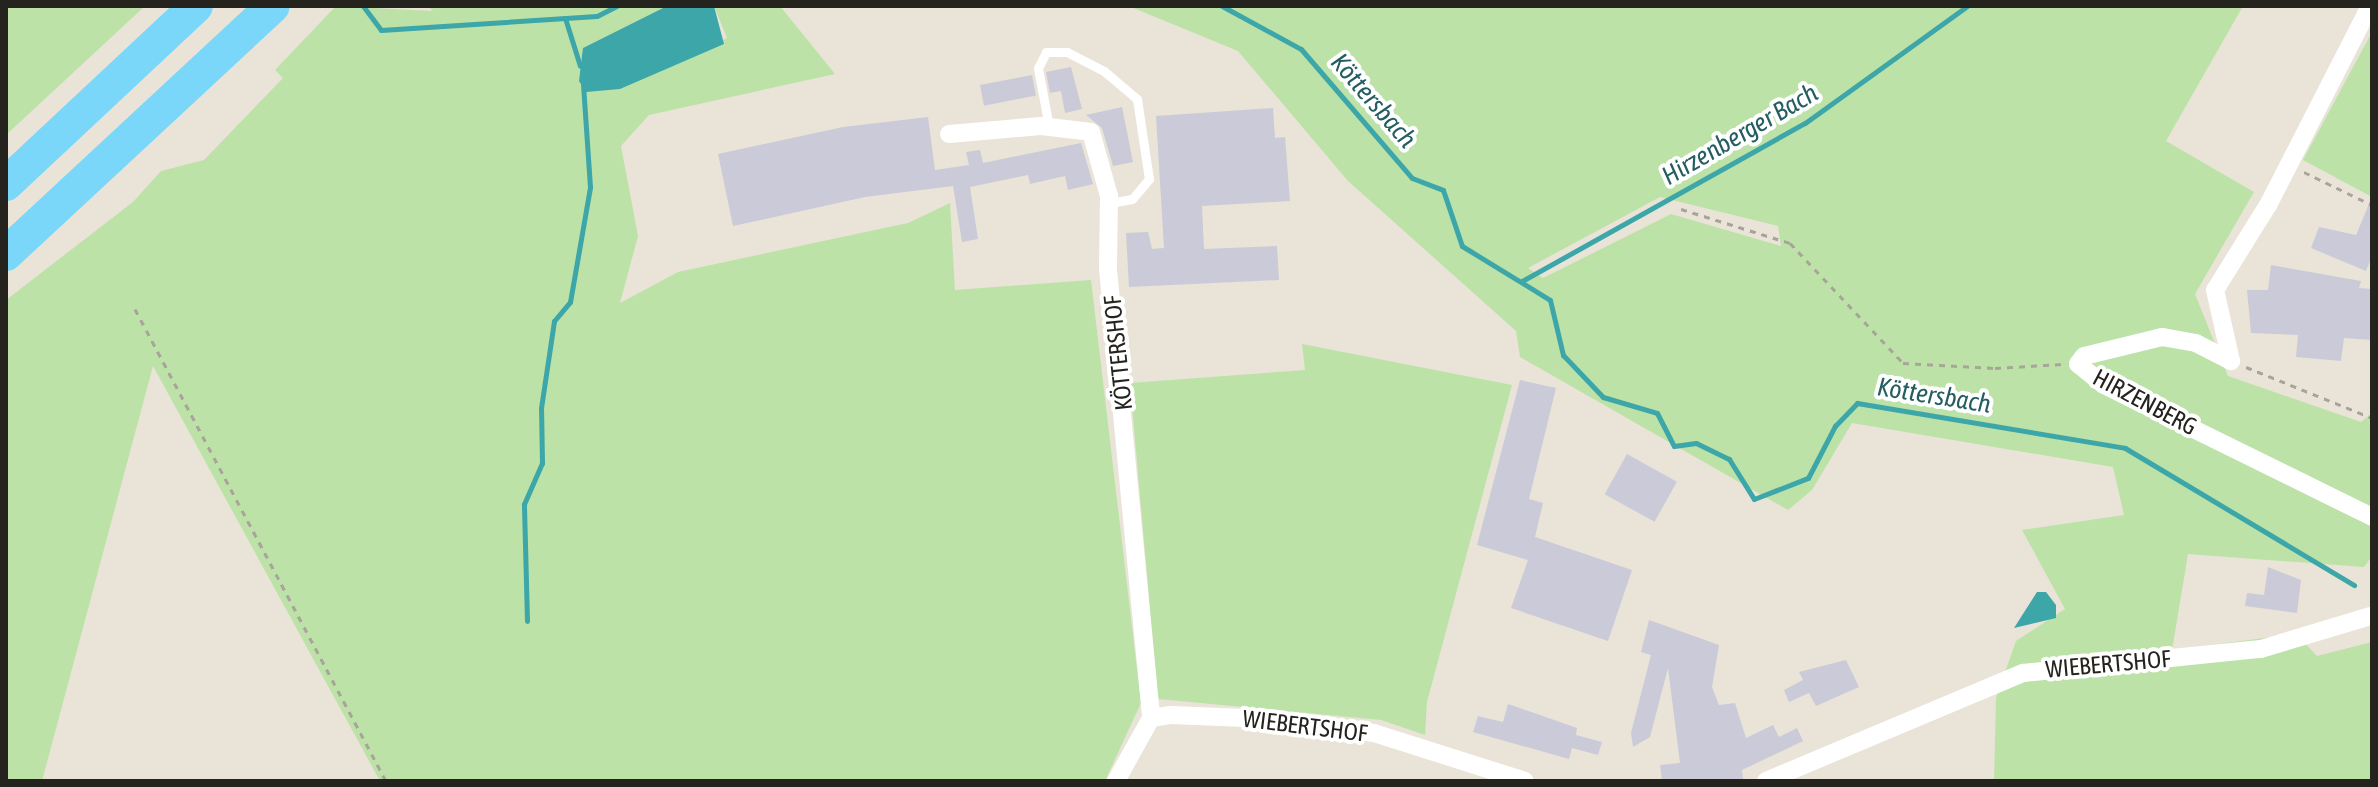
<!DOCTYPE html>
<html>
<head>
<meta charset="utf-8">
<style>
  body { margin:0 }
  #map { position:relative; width:2378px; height:787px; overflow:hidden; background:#e9e4d7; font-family:"Asap Condensed",sans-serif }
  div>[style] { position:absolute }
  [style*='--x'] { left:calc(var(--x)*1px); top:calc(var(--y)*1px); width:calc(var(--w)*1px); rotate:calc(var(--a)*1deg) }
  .green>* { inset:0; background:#bce2a8 }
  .water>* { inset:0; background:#3ca6a9 }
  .stream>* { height:5px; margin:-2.5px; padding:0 2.5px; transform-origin:2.5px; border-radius:2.5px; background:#3ca6a9 }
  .building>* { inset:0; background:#cbcad8; transform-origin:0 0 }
  .path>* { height:3px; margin-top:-1.5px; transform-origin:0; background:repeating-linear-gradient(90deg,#a8a49a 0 6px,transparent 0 12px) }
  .lane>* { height:9px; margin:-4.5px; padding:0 4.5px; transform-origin:4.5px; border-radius:4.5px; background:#fff }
  .street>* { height:18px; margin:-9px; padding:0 9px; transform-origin:9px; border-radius:9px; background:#fff }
  .highway>* { height:34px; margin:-17px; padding:0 17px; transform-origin:17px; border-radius:17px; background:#7bd7fa }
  span { translate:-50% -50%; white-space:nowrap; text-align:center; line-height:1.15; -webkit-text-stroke:8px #fff; paint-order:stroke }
  .street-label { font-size:24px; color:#25231e }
  .water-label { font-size:26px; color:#245e60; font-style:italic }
  .frame { position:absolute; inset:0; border:8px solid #25231e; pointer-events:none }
</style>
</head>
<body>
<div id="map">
  <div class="green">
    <i style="clip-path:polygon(6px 6px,145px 6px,6px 135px)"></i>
    <i style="clip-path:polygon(336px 6px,433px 11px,427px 6px,667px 6px,583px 48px,620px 89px,727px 38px,714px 6px,780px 6px,835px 74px,649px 115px,621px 146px,638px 236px,620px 303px,678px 272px,908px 223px,950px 203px,955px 290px,1091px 280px,1141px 703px,1105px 781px,380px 781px,153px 366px,42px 781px,6px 781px,6px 300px,133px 202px,161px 171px,204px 160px,283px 78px,275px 70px)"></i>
    <i style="clip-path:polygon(evenodd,2243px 6px,2166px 141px,2254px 192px,2195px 294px,2228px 376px,2361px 422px,2372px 413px,2372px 556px,2364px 567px,2188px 554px,2172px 650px,2296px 634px,2317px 656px,2372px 642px,2372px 781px,1994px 781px,1996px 698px,2016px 641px,2065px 609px,2022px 530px,2124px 515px,2113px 467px,1852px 423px,1812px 490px,1788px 510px,1520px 357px,1516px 331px,1348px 181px,1238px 51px,1131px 7px,2243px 6px,1660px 197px,1778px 226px,1781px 246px,1671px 214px,1543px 278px,1528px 268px,1660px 197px)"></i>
    <i style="clip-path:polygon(2372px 32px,2372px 197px,2303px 160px)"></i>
    <i style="clip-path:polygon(1302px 344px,1512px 385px,1427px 702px,1425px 735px,1381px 720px,1158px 699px,1130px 383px,1305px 370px)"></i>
  </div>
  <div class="water">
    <i style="clip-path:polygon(667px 6px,714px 6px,724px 44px,620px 89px,586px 92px,579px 81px,583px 48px)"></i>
    <i style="clip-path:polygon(2037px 592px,2046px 592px,2056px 605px,2056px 618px,2014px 628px)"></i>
  </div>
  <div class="stream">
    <i style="--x:363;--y:6;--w:30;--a:53"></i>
    <i style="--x:381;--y:30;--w:216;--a:-3.7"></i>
    <i style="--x:597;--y:16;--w:22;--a:-27"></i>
    <i style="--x:1222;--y:6;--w:90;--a:28.6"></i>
    <i style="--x:1301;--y:49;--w:170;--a:49.3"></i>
    <i style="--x:1412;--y:178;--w:33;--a:21"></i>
    <i style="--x:1443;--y:190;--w:59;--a:71.3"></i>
    <i style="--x:1462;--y:246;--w:103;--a:31.5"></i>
    <i style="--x:1550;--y:300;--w:57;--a:76.7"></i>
    <i style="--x:1563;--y:355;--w:58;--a:46.4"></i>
    <i style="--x:1603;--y:397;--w:56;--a:16.5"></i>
    <i style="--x:1657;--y:413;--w:37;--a:63"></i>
    <i style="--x:1674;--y:446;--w:22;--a:-8"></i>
    <i style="--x:1696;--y:443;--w:37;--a:26"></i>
    <i style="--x:1729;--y:459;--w:47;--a:58"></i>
    <i style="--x:1754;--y:499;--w:58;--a:-21.3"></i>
    <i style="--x:1808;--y:478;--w:59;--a:-62.6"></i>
    <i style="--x:1835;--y:426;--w:32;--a:-46"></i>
    <i style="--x:1857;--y:403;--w:272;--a:9.5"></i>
    <i style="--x:2125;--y:448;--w:267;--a:30.9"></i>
    <i style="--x:565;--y:18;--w:50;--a:72.6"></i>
    <i style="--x:1522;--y:281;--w:324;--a:-29.2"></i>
    <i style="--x:1805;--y:123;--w:200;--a:-35.8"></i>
    <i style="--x:527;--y:621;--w:117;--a:-91.5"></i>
    <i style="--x:524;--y:504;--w:45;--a:-66.3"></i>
    <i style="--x:542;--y:463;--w:55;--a:-91"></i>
    <i style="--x:541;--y:408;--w:88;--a:-81.5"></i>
    <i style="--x:554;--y:321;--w:25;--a:-50"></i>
    <i style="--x:570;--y:302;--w:117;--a:-80.1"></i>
    <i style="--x:590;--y:187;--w:103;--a:-93.9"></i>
  </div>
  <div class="building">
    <i style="clip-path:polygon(1071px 67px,1082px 109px,1065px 113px,1061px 91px,1050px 93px,1046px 72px)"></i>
    <i style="left:1032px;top:75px;width:21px;height:53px;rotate:79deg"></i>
    <i style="clip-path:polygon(1122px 107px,1133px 162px,1113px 166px,1102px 128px,1086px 115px)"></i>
    <i style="clip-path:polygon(1273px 108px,1275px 138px,1285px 137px,1290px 201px,1202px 206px,1204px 249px,1277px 246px,1279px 280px,1129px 287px,1126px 233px,1148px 232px,1152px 249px,1164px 248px,1156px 116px)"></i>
    <i style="clip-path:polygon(928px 117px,935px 170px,969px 165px,966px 152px,980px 150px,983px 163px,1081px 143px,1093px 184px,1068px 190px,1065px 176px,1030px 184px,1028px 175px,970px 187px,978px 239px,962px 242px,953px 186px,865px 197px,733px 226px,718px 154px,843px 127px)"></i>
    <i style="clip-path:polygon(2372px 197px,2372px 256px,2366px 271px,2311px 248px,2319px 227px,2356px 235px)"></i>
    <i style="clip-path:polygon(2271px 265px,2361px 281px,2359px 288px,2372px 289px,2372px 340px,2344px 338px,2341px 361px,2296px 357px,2298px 335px,2251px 333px,2247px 290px,2268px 290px)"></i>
    <i style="clip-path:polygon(1520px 380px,1556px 388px,1529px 499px,1543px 503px,1535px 537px,1632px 570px,1608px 641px,1511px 608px,1528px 560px,1477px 545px)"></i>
    <i style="left:1627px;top:454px;width:57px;height:46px;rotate:29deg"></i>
    <i style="clip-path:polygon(2268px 567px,2301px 580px,2297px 613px,2245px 606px,2247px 593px,2264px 595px)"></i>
    <i style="clip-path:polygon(1649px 620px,1719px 645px,1712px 687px,1719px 705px,1735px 703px,1746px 738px,1773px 725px,1779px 737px,1797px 728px,1803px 741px,1742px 770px,1743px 779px,1662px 781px,1660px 765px,1680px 763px,1668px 668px,1650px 737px,1633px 747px,1631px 733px,1651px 655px,1641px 652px)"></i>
    <i style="clip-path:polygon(1846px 660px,1859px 687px,1816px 706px,1809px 693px,1789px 702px,1784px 690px,1803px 680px,1799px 672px)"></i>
    <i style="clip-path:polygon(1508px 704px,1577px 728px,1576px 735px,1602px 742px,1598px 755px,1572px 748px,1569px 759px,1473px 732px,1478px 716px,1503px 722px)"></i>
  </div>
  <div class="path">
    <i style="--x:2304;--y:172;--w:76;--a:25.9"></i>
    <i style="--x:1681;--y:209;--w:114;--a:17.3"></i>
    <i style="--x:1790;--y:243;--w:165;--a:46.7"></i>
    <i style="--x:1903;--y:363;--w:92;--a:3.1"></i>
    <i style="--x:1995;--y:368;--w:68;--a:-3.4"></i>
    <i style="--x:135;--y:309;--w:535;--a:62"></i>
    <i style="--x:2246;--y:367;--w:136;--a:22"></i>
  </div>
  <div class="lane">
    <i style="--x:1049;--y:127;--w:60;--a:-100.6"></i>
    <i style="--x:1038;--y:68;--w:18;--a:-63"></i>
    <i style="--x:1046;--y:52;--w:21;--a:0"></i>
    <i style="--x:1067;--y:52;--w:42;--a:27.2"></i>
    <i style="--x:1104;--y:71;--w:43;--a:40.3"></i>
    <i style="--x:1137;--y:99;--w:81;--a:81.5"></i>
    <i style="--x:1149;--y:179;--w:26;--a:130"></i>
    <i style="--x:1132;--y:199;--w:23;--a:170"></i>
  </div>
  <div class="street">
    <i style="--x:2370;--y:6;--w:224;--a:117.1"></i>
    <i style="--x:2268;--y:205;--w:100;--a:121.9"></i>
    <i style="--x:2215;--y:290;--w:73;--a:77.3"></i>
    <i style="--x:2231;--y:361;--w:39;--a:-153"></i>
    <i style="--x:2196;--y:343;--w:35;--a:-170"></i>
    <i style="--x:2162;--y:337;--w:80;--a:166.3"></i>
    <i style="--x:2084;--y:356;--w:10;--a:127"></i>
    <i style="--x:2078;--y:364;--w:33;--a:39"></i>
    <i style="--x:2104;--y:385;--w:299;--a:26.2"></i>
    <i style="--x:949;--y:134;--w:92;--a:-5"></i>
    <i style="--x:1041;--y:126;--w:50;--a:6.8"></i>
    <i style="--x:1091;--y:132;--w:66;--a:74.3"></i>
    <i style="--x:1109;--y:196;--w:73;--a:90.8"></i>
    <i style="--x:1108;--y:269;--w:451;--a:84.5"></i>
    <i style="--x:1116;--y:781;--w:72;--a:-60.9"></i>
    <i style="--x:1151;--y:718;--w:19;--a:-9"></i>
    <i style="--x:1170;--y:715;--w:100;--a:2.3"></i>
    <i style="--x:1270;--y:719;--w:105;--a:7.7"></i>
    <i style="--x:1374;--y:733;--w:158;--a:17.6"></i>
    <i style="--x:1766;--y:781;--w:279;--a:-22.8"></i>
    <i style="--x:2023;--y:673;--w:239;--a:-5.8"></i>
    <i style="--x:2261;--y:649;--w:114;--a:-16.8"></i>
  </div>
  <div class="highway">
    <i style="--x:6;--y:184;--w:260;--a:-43.1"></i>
    <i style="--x:6;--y:254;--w:364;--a:-42.9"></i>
  </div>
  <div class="street-label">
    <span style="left:1118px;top:353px;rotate:-96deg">KÖTTERSHOF</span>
    <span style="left:2145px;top:402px;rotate:28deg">HIRZENBERG</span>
    <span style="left:2108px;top:664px;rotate:-5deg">WIEBERTSHOF</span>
    <span style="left:1305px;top:726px;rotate:7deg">WIEBERTSHOF</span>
  </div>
  <div class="water-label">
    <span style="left:1373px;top:101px;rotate:49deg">Köttersbach</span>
    <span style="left:1740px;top:135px;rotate:-30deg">Hirzenberger Bach</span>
    <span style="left:1934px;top:396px;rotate:9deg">Köttersbach</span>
  </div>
  <div class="frame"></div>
</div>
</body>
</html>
